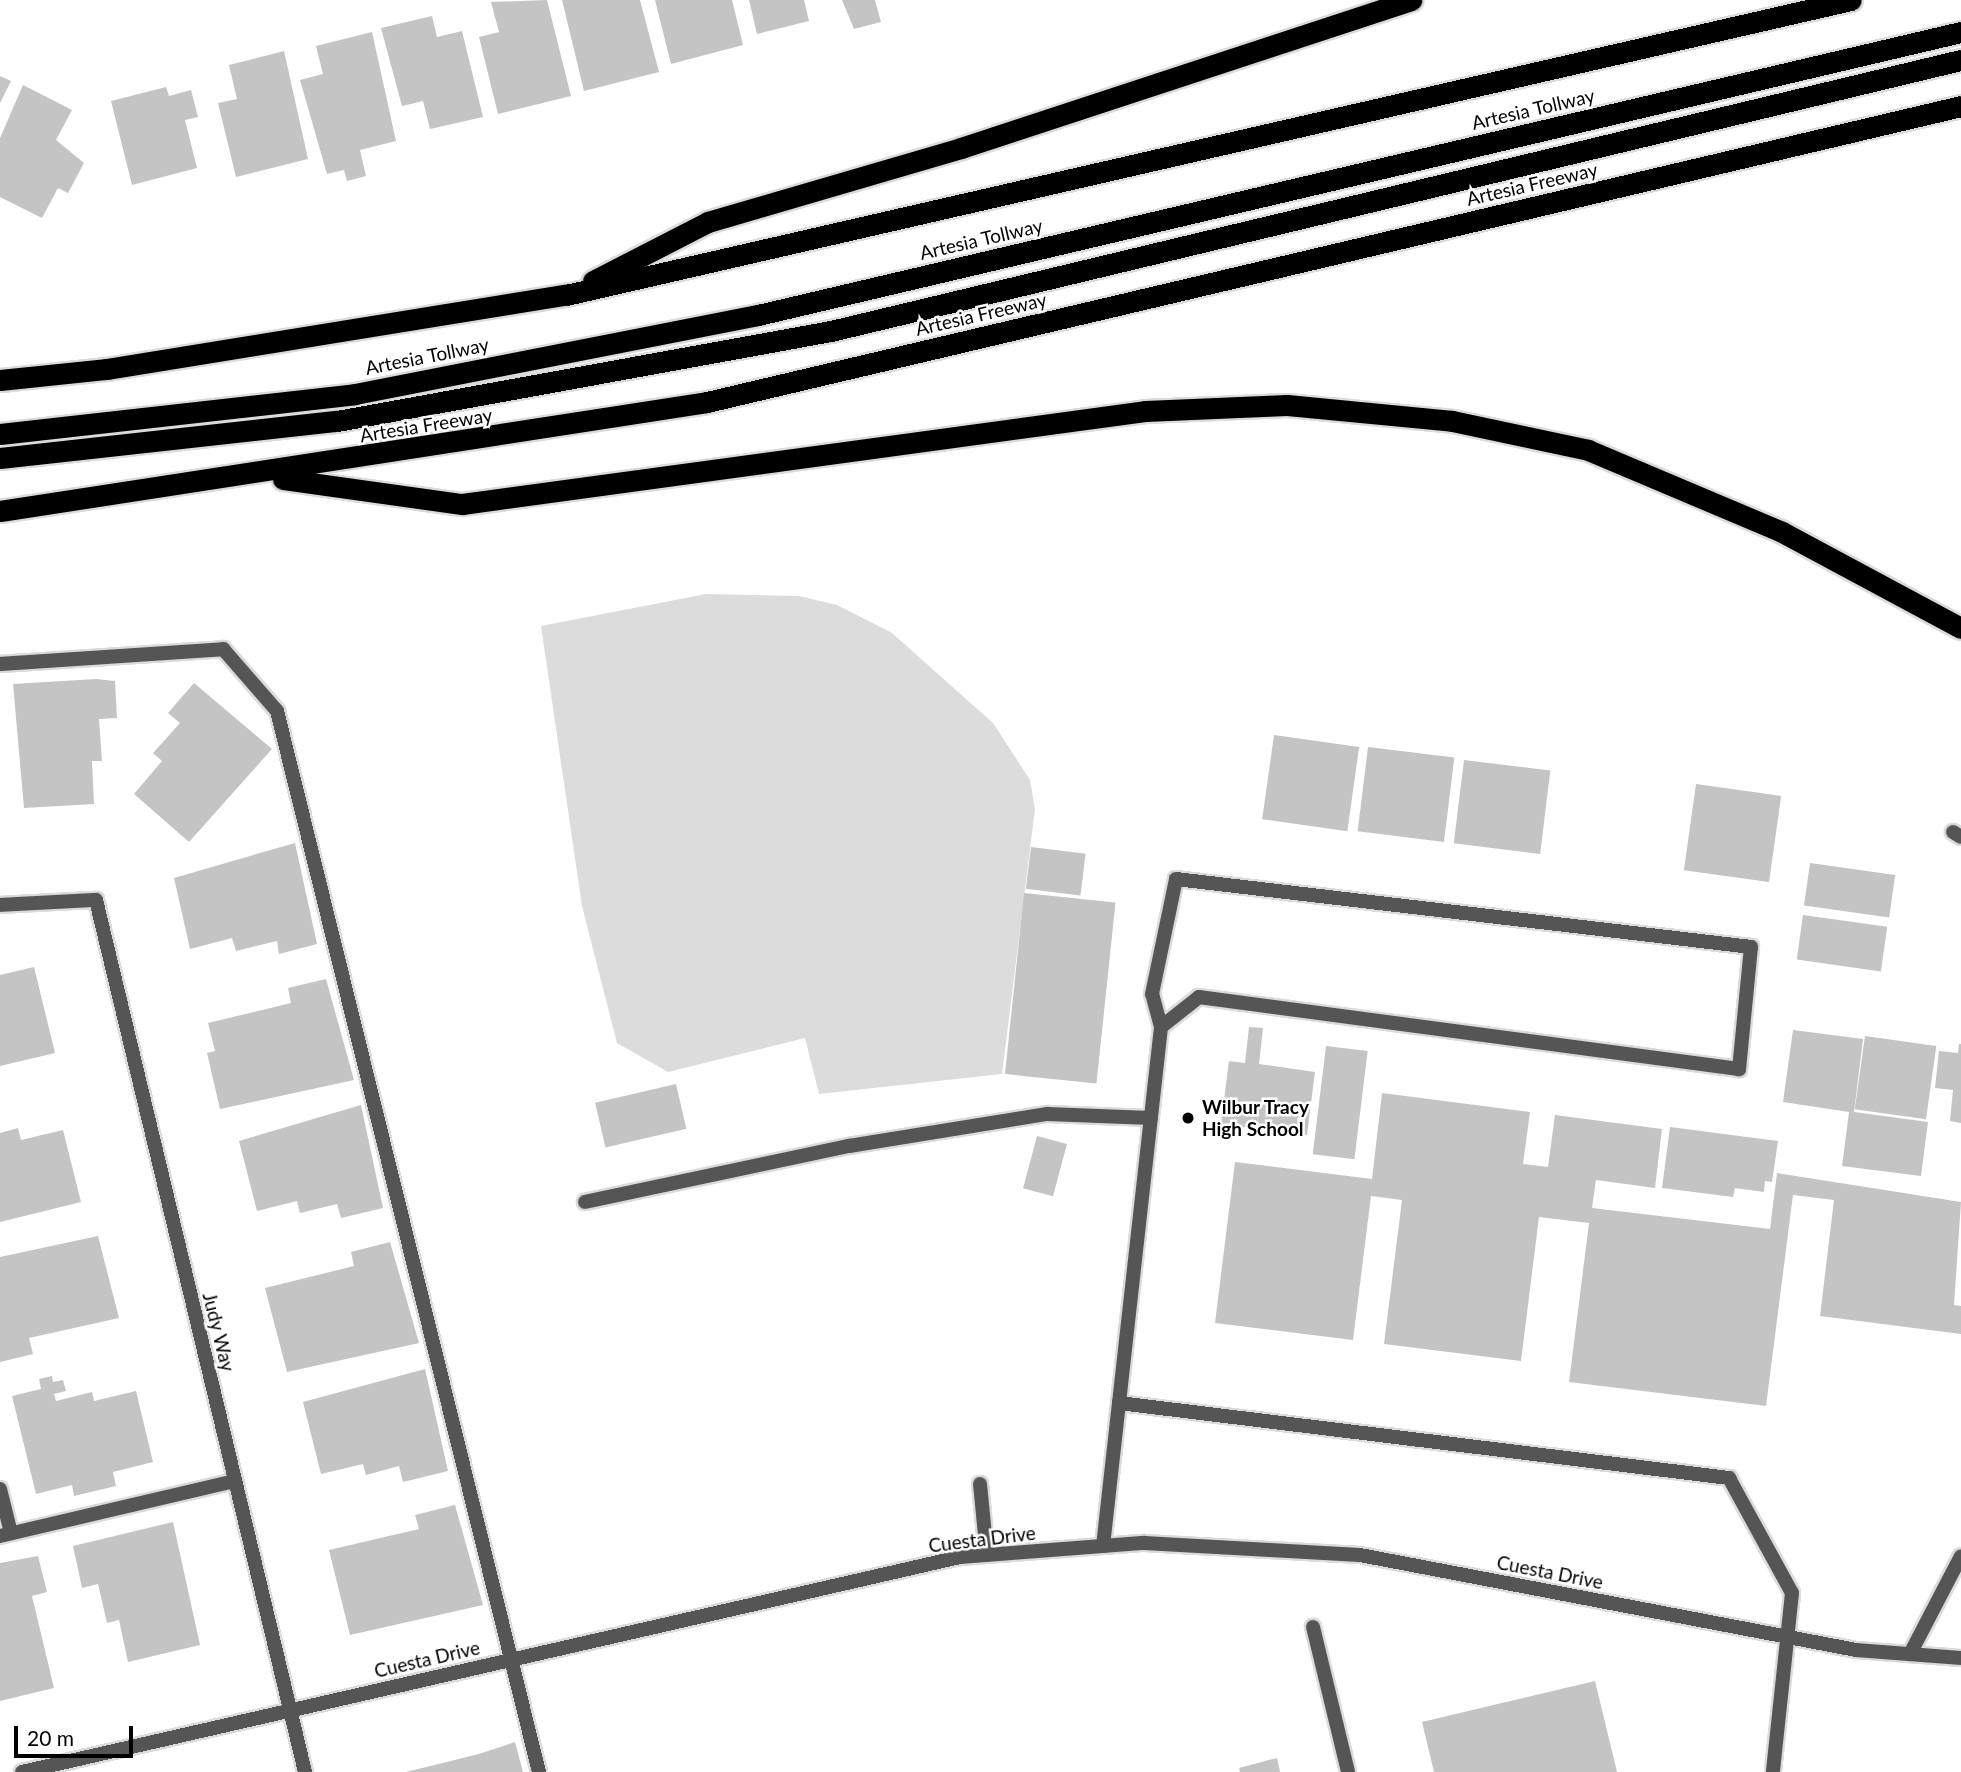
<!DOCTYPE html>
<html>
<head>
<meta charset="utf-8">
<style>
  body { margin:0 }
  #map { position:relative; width:1961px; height:1772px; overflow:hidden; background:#fff; font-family:Lato,sans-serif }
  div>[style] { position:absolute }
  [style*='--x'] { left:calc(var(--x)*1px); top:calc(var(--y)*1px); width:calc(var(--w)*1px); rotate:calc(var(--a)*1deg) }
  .green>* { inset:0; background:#dcdcdc }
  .building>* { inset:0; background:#c4c4c4; transform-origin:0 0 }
  .roads { filter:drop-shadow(2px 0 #dbdbdb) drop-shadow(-2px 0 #dbdbdb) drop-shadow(0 2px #dbdbdb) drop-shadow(0 -2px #dbdbdb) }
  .service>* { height:14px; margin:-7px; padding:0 7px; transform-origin:7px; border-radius:7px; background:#555 }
  .minor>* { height:14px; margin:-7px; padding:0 7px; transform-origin:7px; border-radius:7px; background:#555 }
  .motorway>* { height:21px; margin:-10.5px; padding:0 10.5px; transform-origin:10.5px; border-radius:10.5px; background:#000 }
  .dots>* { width:19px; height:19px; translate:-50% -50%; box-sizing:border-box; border:4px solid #fff; border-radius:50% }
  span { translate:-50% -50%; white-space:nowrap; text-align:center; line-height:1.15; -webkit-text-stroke:5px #fff; paint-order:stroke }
  .street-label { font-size:19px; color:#000 }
  .poi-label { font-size:19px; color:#000; font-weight:700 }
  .left { translate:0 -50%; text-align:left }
  .scale { position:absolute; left:14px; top:1726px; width:119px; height:32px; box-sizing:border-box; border:4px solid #000; border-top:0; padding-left:9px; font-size:21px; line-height:24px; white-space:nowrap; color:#000; -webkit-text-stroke:5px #fff; paint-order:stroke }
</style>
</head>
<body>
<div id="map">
  <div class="green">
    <i style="clip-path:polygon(706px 594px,799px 596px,837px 605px,892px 633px,993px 723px,1030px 780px,1035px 809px,1002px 1074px,819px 1094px,805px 1038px,668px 1072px,617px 1043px,582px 906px,541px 626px)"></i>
  </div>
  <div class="building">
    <i style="clip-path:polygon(547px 0,571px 96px,498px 114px,479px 37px,499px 32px,491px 2px)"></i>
    <i style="clip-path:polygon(562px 0,640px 0,659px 72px,584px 91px)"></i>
    <i style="clip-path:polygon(655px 0,732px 0,743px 45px,671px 64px)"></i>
    <i style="clip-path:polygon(749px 0,804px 0,809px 21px,757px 34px)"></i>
    <i style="clip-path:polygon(842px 0,875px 0,881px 22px,854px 29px)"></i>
    <i style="clip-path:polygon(432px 16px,437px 37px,462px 31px,483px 117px,430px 129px,423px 101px,402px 106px,381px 28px)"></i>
    <i style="clip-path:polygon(372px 32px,396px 141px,360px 150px,366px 176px,347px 181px,344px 170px,327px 174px,300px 80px,323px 74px,316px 46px)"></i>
    <i style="clip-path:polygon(284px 51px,308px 159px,236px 177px,218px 103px,237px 99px,229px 65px)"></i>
    <i style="clip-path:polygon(0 76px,11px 81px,0 103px)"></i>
    <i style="clip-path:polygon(23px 85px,72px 110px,56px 140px,84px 163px,68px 193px,58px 188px,42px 218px,0 197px,0 138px)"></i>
    <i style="clip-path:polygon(166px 87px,169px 96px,191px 90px,198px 117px,185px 120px,197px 168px,132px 185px,111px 101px)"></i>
    <i style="clip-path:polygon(96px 679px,115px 681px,117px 718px,99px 719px,102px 761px,92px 761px,94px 804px,24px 808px,13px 684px)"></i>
    <i style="clip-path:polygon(194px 683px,272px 749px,189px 842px,134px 794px,162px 761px,153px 753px,180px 723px,168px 713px)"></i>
    <i style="left:1274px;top:735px;width:86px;height:85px;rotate:8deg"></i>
    <i style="left:1368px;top:747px;width:87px;height:85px;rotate:7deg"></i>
    <i style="left:1464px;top:760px;width:87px;height:84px;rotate:7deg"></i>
    <i style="left:1696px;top:784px;width:86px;height:87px;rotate:8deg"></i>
    <i style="clip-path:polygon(295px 843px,317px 944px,279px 954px,277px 941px,236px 951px,232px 938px,190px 949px,174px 878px)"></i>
    <i style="left:1031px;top:847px;width:55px;height:42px;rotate:7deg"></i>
    <i style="left:1810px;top:863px;width:86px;height:43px;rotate:8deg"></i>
    <i style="left:1024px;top:893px;width:92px;height:182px;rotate:6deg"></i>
    <i style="left:1803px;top:915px;width:85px;height:45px;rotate:8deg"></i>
    <i style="clip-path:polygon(34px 967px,55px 1053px,0 1066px,0 975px)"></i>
    <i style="clip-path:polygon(326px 979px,354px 1080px,220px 1109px,207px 1053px,215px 1051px,208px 1023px,291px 1003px,288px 988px)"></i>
    <i style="clip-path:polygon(1249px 1027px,1263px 1028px,1259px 1064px,1315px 1072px,1307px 1135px,1221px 1124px,1229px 1061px,1245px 1063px)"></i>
    <i style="clip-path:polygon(1793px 1030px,1863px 1039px,1854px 1112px,1928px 1122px,1921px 1176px,1842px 1166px,1849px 1112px,1783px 1102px)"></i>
    <i style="left:1865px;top:1036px;width:72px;height:74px;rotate:8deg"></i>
    <i style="clip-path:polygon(1959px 1044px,1961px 1044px,1961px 1123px,1950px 1121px,1953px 1090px,1935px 1088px,1939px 1051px,1958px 1053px)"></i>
    <i style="left:1326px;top:1046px;width:42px;height:109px;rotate:7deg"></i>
    <i style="left:676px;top:1084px;width:46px;height:83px;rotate:77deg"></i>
    <i style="clip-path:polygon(1382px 1093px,1530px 1112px,1523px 1164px,1548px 1167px,1555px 1115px,1662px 1129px,1655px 1188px,1596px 1180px,1592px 1208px,1770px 1229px,1777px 1173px,1961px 1202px,1954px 1305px,1961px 1306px,1961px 1334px,1820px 1316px,1834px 1200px,1793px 1195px,1766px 1406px,1569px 1382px,1589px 1223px,1539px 1217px,1521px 1361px,1384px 1344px,1402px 1200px,1371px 1196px,1353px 1340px,1215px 1323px,1235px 1162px,1372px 1179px)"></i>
    <i style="clip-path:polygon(361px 1105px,383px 1208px,341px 1218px,337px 1204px,300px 1213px,297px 1201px,257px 1211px,239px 1141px)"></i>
    <i style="clip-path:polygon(1670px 1127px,1778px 1141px,1772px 1182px,1765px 1181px,1764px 1192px,1735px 1188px,1733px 1197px,1662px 1188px)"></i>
    <i style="clip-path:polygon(18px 1128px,21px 1140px,63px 1130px,81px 1202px,0 1222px,0 1133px)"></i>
    <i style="left:1037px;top:1136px;width:31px;height:54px;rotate:15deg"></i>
    <i style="clip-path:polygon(98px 1236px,119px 1318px,29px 1338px,33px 1354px,0 1362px,0 1257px)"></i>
    <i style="clip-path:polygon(390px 1242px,419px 1343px,287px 1372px,265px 1288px,354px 1266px,351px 1252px)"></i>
    <i style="clip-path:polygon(425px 1369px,448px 1471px,403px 1482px,399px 1466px,366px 1475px,363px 1464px,321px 1474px,303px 1402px)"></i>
    <i style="clip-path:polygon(52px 1376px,53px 1382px,63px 1380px,66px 1391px,54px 1394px,56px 1401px,92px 1392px,94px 1401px,136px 1391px,153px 1462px,113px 1472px,116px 1486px,74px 1496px,72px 1485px,36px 1494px,12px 1396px,41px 1389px,39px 1379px)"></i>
    <i style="clip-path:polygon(455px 1505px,483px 1605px,350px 1635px,329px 1550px,419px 1529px,415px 1515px)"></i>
    <i style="clip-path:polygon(173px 1522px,200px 1645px,128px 1662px,119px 1620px,107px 1623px,98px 1584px,82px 1588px,73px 1546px)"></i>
    <i style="clip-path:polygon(38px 1556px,47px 1592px,32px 1596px,54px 1688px,0 1701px,0 1563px)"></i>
    <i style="clip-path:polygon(1595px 1681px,1617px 1772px,1434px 1772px,1422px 1722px)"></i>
    <i style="clip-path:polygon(515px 1742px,523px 1772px,406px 1772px,479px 1754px)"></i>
    <i style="clip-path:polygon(1277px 1758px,1280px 1772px,1240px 1772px,1239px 1768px)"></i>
  </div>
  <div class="roads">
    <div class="service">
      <i style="--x:0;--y:664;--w:224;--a:-3.8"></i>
      <i style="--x:223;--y:649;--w:82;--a:48.9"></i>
      <i style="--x:277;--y:711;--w:1093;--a:76.13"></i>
      <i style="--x:1953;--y:832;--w:9;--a:32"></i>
      <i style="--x:585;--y:1202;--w:270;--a:-12"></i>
      <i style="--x:849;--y:1146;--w:201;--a:-9.2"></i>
      <i style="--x:1047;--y:1114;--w:104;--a:2.2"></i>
      <i style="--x:1119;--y:1403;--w:615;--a:7.01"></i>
      <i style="--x:1729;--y:1478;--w:131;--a:61.3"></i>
      <i style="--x:1792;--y:1593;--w:180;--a:96.1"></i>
      <i style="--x:980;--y:1484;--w:71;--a:84.4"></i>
      <i style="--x:0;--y:1489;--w:45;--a:76"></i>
      <i style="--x:0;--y:1536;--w:241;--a:-13.2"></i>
      <i style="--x:1103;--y:1546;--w:522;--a:-83.62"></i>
      <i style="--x:1161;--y:1027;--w:34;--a:-105"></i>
      <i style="--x:1152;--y:994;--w:117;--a:-78.2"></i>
      <i style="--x:1176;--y:879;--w:579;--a:6.74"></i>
      <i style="--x:1751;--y:947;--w:123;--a:95.6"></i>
      <i style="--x:1739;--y:1069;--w:545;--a:-172.41"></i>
      <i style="--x:1199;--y:997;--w:48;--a:141.7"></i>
      <i style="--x:1313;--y:1627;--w:149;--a:76.4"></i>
      <i style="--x:1910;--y:1654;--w:110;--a:-62.5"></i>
    </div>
    <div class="minor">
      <i style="--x:0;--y:905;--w:96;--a:-3"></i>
      <i style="--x:96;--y:900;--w:897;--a:76.52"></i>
      <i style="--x:22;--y:1772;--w:962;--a:-12.91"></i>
      <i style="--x:960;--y:1557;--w:185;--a:-4.4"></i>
      <i style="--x:1144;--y:1543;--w:216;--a:3.2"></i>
      <i style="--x:1360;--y:1555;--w:505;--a:10.84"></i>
      <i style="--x:1856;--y:1650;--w:105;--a:4.4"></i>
    </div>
    <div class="motorway">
      <i style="--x:593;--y:281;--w:129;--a:-27.2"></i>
      <i style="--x:708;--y:222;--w:264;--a:-16.3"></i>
      <i style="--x:961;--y:148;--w:474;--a:-18.2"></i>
      <i style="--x:0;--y:380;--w:108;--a:-5.9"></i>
      <i style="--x:107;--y:369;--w:465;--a:-9.2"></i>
      <i style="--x:566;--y:295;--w:1318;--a:-12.93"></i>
      <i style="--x:0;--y:434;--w:357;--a:-6.4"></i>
      <i style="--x:355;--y:394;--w:411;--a:-11.1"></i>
      <i style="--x:758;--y:315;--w:1236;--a:-13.24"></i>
      <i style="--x:0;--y:458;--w:339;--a:-6.3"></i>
      <i style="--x:337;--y:421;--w:502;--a:-10.33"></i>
      <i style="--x:831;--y:331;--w:1162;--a:-13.49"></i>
      <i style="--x:283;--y:479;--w:181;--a:8"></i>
      <i style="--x:462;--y:504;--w:689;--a:-7.75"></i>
      <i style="--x:1145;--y:411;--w:142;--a:-2.4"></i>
      <i style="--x:1287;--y:405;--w:166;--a:5.5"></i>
      <i style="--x:1452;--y:421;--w:139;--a:12"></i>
      <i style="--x:1588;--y:450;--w:211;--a:22.9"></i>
      <i style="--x:1782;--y:532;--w:203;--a:28.2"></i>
      <i style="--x:0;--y:511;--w:715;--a:-8.76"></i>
      <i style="--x:707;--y:402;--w:1288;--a:-13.28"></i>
    </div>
  </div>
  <div class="dots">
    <i style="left:1188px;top:1118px;background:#000"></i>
  </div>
  <div class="street-label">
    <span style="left:1533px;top:109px;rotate:-13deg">Artesia Tollway</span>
    <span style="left:1532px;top:184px;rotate:-13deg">Artesia Freeway</span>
    <span style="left:981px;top:239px;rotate:-13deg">Artesia Tollway</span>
    <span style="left:981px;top:314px;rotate:-13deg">Artesia Freeway</span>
    <span style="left:427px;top:356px;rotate:-11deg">Artesia Tollway</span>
    <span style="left:426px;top:425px;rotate:-9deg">Artesia Freeway</span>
    <span style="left:219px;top:1332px;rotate:76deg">Judy Way</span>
    <span style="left:982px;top:1539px;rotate:-7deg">Cuesta Drive</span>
    <span style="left:1550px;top:1572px;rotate:11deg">Cuesta Drive</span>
    <span style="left:427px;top:1659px;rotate:-13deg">Cuesta Drive</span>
  </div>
  <div class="poi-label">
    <span class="left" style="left:1202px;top:1118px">Wilbur Tracy<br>High School</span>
  </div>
  <div class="scale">20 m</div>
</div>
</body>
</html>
